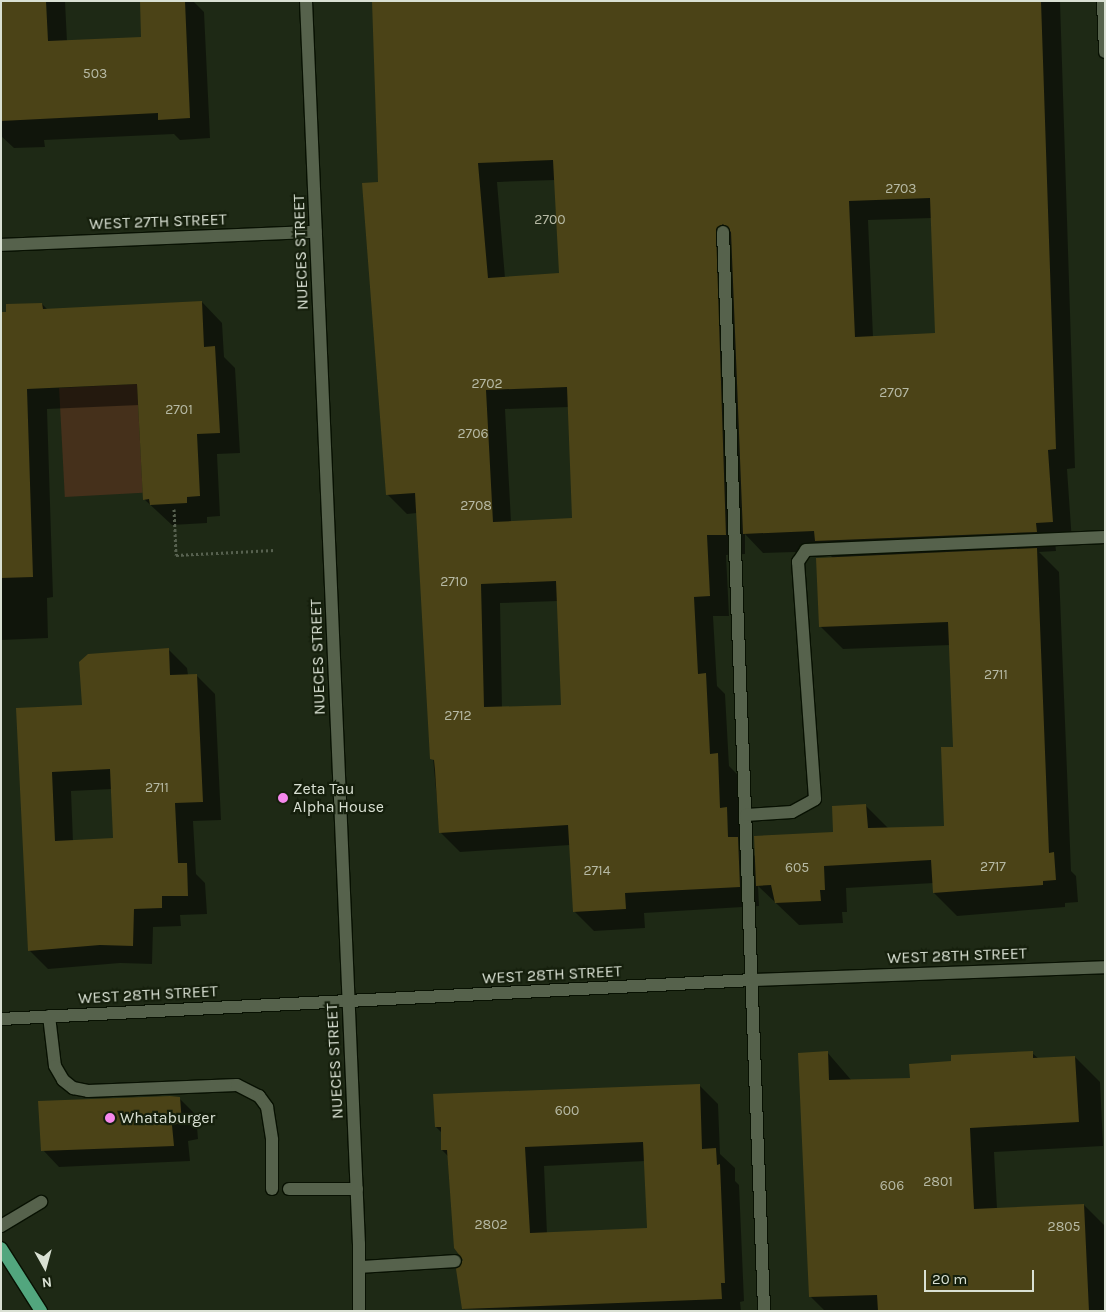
<!DOCTYPE html>
<html>
<head>
<meta charset="utf-8">
<style>
  body { margin:0 }
  #map { position:relative; width:1106px; height:1312px; overflow:hidden; background:#1e2915; font-family:Karla,sans-serif }
  div>[style] { position:absolute }
  [style*='--x'] { left:calc(var(--x)*1px); top:calc(var(--y)*1px); width:calc(var(--w)*1px); rotate:calc(var(--a)*1deg) }
  .green>* { inset:0; background:#45301b; transform-origin:0 0 }
  .shadow>* { inset:0; background:#0007 }
  .building>* { inset:0; background:#4b4317 }
  .path>* { height:3px; margin-top:-1.5px; transform-origin:0; background:repeating-linear-gradient(90deg,#57614f 0 2.5px,transparent 0 5px) }
  .roads { filter:drop-shadow(1px 0 #081102) drop-shadow(-1px 0 #081102) drop-shadow(0 1px #081102) drop-shadow(0 -1px #081102) }
  .service>* { height:12px; margin:-6px; padding:0 6px; transform-origin:6px; border-radius:6px; background:#56624c }
  .minor>* { height:12px; margin:-6px; padding:0 6px; transform-origin:6px; border-radius:6px; background:#56624c }
  .tertiary>* { height:12px; margin:-6px; padding:0 6px; transform-origin:6px; border-radius:6px; background:#56624c }
  .primary>* { height:12px; margin:-6px; padding:0 6px; transform-origin:6px; border-radius:6px; background:#52a67e }
  .dots>* { width:14px; height:14px; translate:-50% -50%; box-sizing:border-box; border:2px solid #151f0c; border-radius:50% }
  span { translate:-50% -50%; white-space:nowrap; text-align:center; line-height:1.15; -webkit-text-stroke:4.5px #151f0c; paint-order:stroke }
  .number-label { font-size:14px; color:#b6b9a4 }
  .number-label span { -webkit-text-stroke-width:0 }
  .street-label { font-size:16px; color:#d9e0d3 }
  .poi-label { font-size:16px; color:#d9e0d3 }
  .left { translate:0 -50%; text-align:left }
  .frame { position:absolute; inset:0; border:2px solid #d9e0d3; pointer-events:none }
  .north { position:absolute; left:20px; top:1242px; width:50px; height:50px; -webkit-text-stroke:4px #151f0c; paint-order:stroke; rotate:173deg; font-size:14px; font-weight:700; line-height:20px; text-align:center; color:#d9e0d3 }
  .north::after { content:''; display:block; margin:auto; width:18px; height:22px; background:#d9e0d3; clip-path:polygon(50% 0,100% 100%,50% 72%,0 100%) }
  .scale { position:absolute; left:924px; top:1270px; width:110px; height:22px; box-sizing:border-box; border:2px solid #d9e0d3; border-top:0; padding-left:6px; font-size:15px; line-height:18px; white-space:nowrap; color:#d9e0d3; -webkit-text-stroke:4px #151f0c; paint-order:stroke }
</style>
</head>
<body>
<div id="map">
  <div class="green">
    <i style="left:137px;top:384px;width:109px;height:78px;rotate:87deg"></i>
  </div>
  <div class="shadow">
    <i style="clip-path:polygon(1px 1px,65px 1px,67px 42px,143px 38px,141px 1px,193px 1px,204px 12px,210px 138px,180px 140px,174px 134px,44px 140px,45px 147px,14px 148px,1px 136px)"></i>
    <i style="clip-path:polygon(evenodd,373px 1px,1060px 1px,1075px 468px,1067px 469px,1072px 542px,1055px 542px,1056px 551px,1039px 552px,1059px 572px,1071px 871px,1076px 876px,1078px 902px,1065px 903px,1065px 907px,957px 916px,934px 893px,934px 883px,846px 888px,847px 912px,842px 912px,843px 923px,799px 925px,758px 886px,759px 906px,644px 913px,645px 928px,594px 931px,574px 911px,570px 845px,460px 852px,440px 832px,430px 726px,417px 513px,407px 514px,387px 494px,373px 1px,555px 180px,560px 275px,505px 278px,497px 182px,555px 180px,373px 1px,932px 218px,937px 334px,873px 337px,868px 220px,932px 218px,373px 1px,569px 407px,574px 519px,511px 522px,505px 409px,569px 407px,373px 1px,745px 534px,763px 553px,826px 551px,833px 558px,820px 626px,843px 649px,951px 645px,955px 748px,946px 827px,889px 829px,866px 806px,835px 833px,756px 857px,747px 848px,739px 822px,737px 774px,729px 766px,725px 694px,717px 686px,713px 616px,729px 616px,726px 555px,745px 554px,745px 534px,373px 1px,558px 601px,562px 706px,502px 708px,500px 603px,558px 601px)"></i>
    <i style="clip-path:polygon(202px 302px,222px 323px,224px 357px,235px 368px,240px 453px,217px 454px,220px 516px,207px 517px,207px 523px,172px 525px,144px 499px,140px 405px,47px 409px,53px 597px,47px 598px,48px 638px,1px 640px,1px 313px,42px 304px,48px 310px)"></i>
    <i style="clip-path:polygon(evenodd,168px 649px,187px 668px,188px 675px,196px 675px,215px 694px,221px 820px,193px 821px,196px 874px,205px 883px,207px 914px,180px 915px,181px 926px,153px 927px,152px 964px,120px 963px,48px 969px,29px 950px,18px 709px,83px 706px,168px 649px,112px 789px,115px 839px,73px 842px,71px 791px,112px 789px)"></i>
    <i style="clip-path:polygon(827px 1052px,852px 1081px,911px 1079px,953px 1063px,1032px 1053px,1039px 1059px,1075px 1057px,1100px 1082px,1103px 1146px,994px 1152px,997px 1209px,1084px 1205px,1105px 1226px,1105px 1311px,825px 1311px,811px 1297px)"></i>
    <i style="clip-path:polygon(evenodd,699px 1085px,718px 1104px,720px 1154px,735px 1168px,735px 1181px,739px 1185px,744px 1301px,740px 1302px,741px 1311px,463px 1309px,465px 1260px,448px 1156px,442px 1150px,442px 1133px,436px 1127px,699px 1085px,645px 1161px,648px 1229px,547px 1234px,544px 1166px,645px 1161px)"></i>
    <i style="clip-path:polygon(180px 1099px,196px 1115px,198px 1139px,188px 1141px,190px 1161px,59px 1167px,43px 1150px)"></i>
  </div>
  <div class="building">
    <i style="clip-path:polygon(1px 1px,46px 1px,48px 41px,141px 37px,140px 1px,185px 1px,190px 118px,158px 120px,158px 113px,1px 121px)"></i>
    <i style="clip-path:polygon(evenodd,372px 1px,1041px 1px,1056px 449px,1048px 450px,1053px 522px,1036px 523px,1037px 532px,815px 541px,814px 531px,743px 534px,731px 232px,723px 224px,716px 229px,726px 535px,707px 535px,710px 596px,694px 597px,698px 674px,706px 673px,710px 754px,718px 753px,720px 808px,727px 807px,728px 837px,738px 837px,740px 887px,625px 893px,626px 909px,573px 912px,568px 825px,439px 833px,435px 770px,434px 760px,430px 759px,415px 493px,386px 495px,362px 183px,378px 182px,372px 1px,553px 160px,559px 273px,488px 278px,478px 163px,553px 160px,372px 1px,930px 198px,935px 333px,855px 337px,849px 201px,930px 198px,372px 1px,567px 387px,572px 518px,493px 522px,486px 390px,567px 387px,372px 1px,556px 581px,561px 705px,484px 707px,481px 584px,556px 581px)"></i>
    <i style="clip-path:polygon(202px 301px,204px 347px,215px 346px,220px 433px,197px 434px,200px 496px,187px 497px,187px 503px,150px 505px,149px 499px,143px 500px,137px 384px,27px 389px,33px 577px,1px 578px,1px 312px,6px 312px,6px 304px,42px 303px,43px 309px)"></i>
    <i style="clip-path:polygon(1037px 548px,1049px 853px,1054px 852px,1056px 880px,1043px 881px,1043px 885px,933px 893px,931px 860px,824px 866px,825px 890px,820px 890px,821px 901px,775px 903px,771px 885px,756px 886px,754px 836px,833px 832px,832px 806px,866px 804px,868px 828px,944px 826px,941px 747px,953px 747px,948px 622px,819px 627px,816px 558px)"></i>
    <i style="clip-path:polygon(evenodd,169px 648px,170px 675px,197px 674px,203px 802px,175px 803px,178px 863px,187px 863px,188px 896px,162px 896px,162px 908px,134px 909px,133px 946px,100px 945px,28px 951px,16px 708px,82px 705px,79px 662px,88px 654px,169px 648px,110px 769px,113px 838px,55px 841px,52px 772px,110px 769px)"></i>
    <i style="clip-path:polygon(828px 1051px,829px 1080px,910px 1078px,909px 1064px,951px 1061px,951px 1055px,1033px 1051px,1033px 1058px,1075px 1056px,1079px 1122px,970px 1128px,973px 1191px,974px 1209px,1084px 1204px,1089px 1311px,878px 1311px,877px 1295px,809px 1297px,798px 1053px)"></i>
    <i style="clip-path:polygon(evenodd,700px 1084px,702px 1149px,716px 1148px,717px 1165px,720px 1164px,725px 1283px,721px 1283px,722px 1299px,462px 1309px,456px 1269px,463px 1260px,454px 1248px,447px 1150px,441px 1150px,441px 1127px,435px 1127px,433px 1094px,700px 1084px,643px 1142px,647px 1228px,530px 1233px,525px 1147px,643px 1142px)"></i>
    <i style="clip-path:polygon(170px 1096px,180px 1097px,182px 1123px,172px 1125px,174px 1146px,41px 1151px,38px 1101px)"></i>
  </div>
  <div class="path">
    <i style="--x:174;--y:509;--w:46;--a:87.5"></i>
    <i style="--x:176;--y:555;--w:99;--a:-2.9"></i>
  </div>
  <div class="roads">
    <div class="service">
      <i style="--x:723;--y:232;--w:1080;--a:87.82"></i>
      <i style="--x:746;--y:815;--w:46;--a:-3.7"></i>
      <i style="--x:792;--y:812;--w:26;--a:-29"></i>
      <i style="--x:815;--y:799;--w:238;--a:-94.1"></i>
      <i style="--x:798;--y:562;--w:14;--a:-56"></i>
      <i style="--x:806;--y:550;--w:299;--a:-2.5"></i>
      <i style="--x:49;--y:1016;--w:50;--a:83.2"></i>
      <i style="--x:55;--y:1066;--w:16;--a:60"></i>
      <i style="--x:63;--y:1080;--w:13;--a:39"></i>
      <i style="--x:73;--y:1088;--w:15;--a:11"></i>
      <i style="--x:88;--y:1091;--w:149;--a:-2.3"></i>
      <i style="--x:237;--y:1085;--w:25;--a:27"></i>
      <i style="--x:259;--y:1096;--w:14;--a:54"></i>
      <i style="--x:267;--y:1107;--w:33;--a:81"></i>
      <i style="--x:272;--y:1140;--w:49;--a:90"></i>
      <i style="--x:289;--y:1189;--w:68;--a:0"></i>
      <i style="--x:1;--y:1226;--w:47;--a:-31"></i>
      <i style="--x:360;--y:1267;--w:95;--a:-3.6"></i>
    </div>
    <div class="minor">
      <i style="--x:1;--y:245;--w:315;--a:-2.4"></i>
      <i style="--x:1;--y:1019;--w:753;--a:-2.97"></i>
      <i style="--x:753;--y:980;--w:352;--a:-2.1"></i>
    </div>
    <div class="tertiary">
      <i style="--x:306;--y:1;--w:1244;--a:87.56"></i>
      <i style="--x:359;--y:1244;--w:67;--a:90"></i>
      <i style="--x:1103;--y:1;--w:51;--a:87.8"></i>
    </div>
    <div class="primary">
      <i style="--x:1;--y:1248;--w:75;--a:57.6"></i>
    </div>
  </div>
  <div class="dots">
    <i style="left:283px;top:798px;background:#f688ed"></i>
    <i style="left:110px;top:1118px;background:#f688ed"></i>
  </div>
  <div class="number-label">
    <span style="left:95px;top:74px">503</span>
    <span style="left:901px;top:189px">2703</span>
    <span style="left:550px;top:220px">2700</span>
    <span style="left:487px;top:384px">2702</span>
    <span style="left:894px;top:393px">2707</span>
    <span style="left:179px;top:410px">2701</span>
    <span style="left:473px;top:434px">2706</span>
    <span style="left:476px;top:506px">2708</span>
    <span style="left:454px;top:582px">2710</span>
    <span style="left:996px;top:675px">2711</span>
    <span style="left:458px;top:716px">2712</span>
    <span style="left:157px;top:788px">2711</span>
    <span style="left:993px;top:867px">2717</span>
    <span style="left:797px;top:868px">605</span>
    <span style="left:597px;top:871px">2714</span>
    <span style="left:567px;top:1111px">600</span>
    <span style="left:938px;top:1182px">2801</span>
    <span style="left:892px;top:1186px">606</span>
    <span style="left:491px;top:1225px">2802</span>
    <span style="left:1064px;top:1227px">2805</span>
  </div>
  <div class="street-label">
    <span style="left:158px;top:222px;rotate:-2deg">WEST 27TH STREET</span>
    <span style="left:301px;top:252px;rotate:-92deg">NUECES STREET</span>
    <span style="left:318px;top:657px;rotate:-92deg">NUECES STREET</span>
    <span style="left:957px;top:956px;rotate:-2deg">WEST 28TH STREET</span>
    <span style="left:552px;top:975px;rotate:-3deg">WEST 28TH STREET</span>
    <span style="left:148px;top:995px;rotate:-3deg">WEST 28TH STREET</span>
    <span style="left:335px;top:1061px;rotate:-93deg">NUECES STREET</span>
  </div>
  <div class="poi-label">
    <span class="left" style="left:293px;top:798px">Zeta Tau<br>Alpha House</span>
    <span class="left" style="left:120px;top:1118px">Whataburger</span>
  </div>
  <div class="frame"></div>
  <div class="north">N</div>
  <div class="scale">20 m</div>
</div>
</body>
</html>
